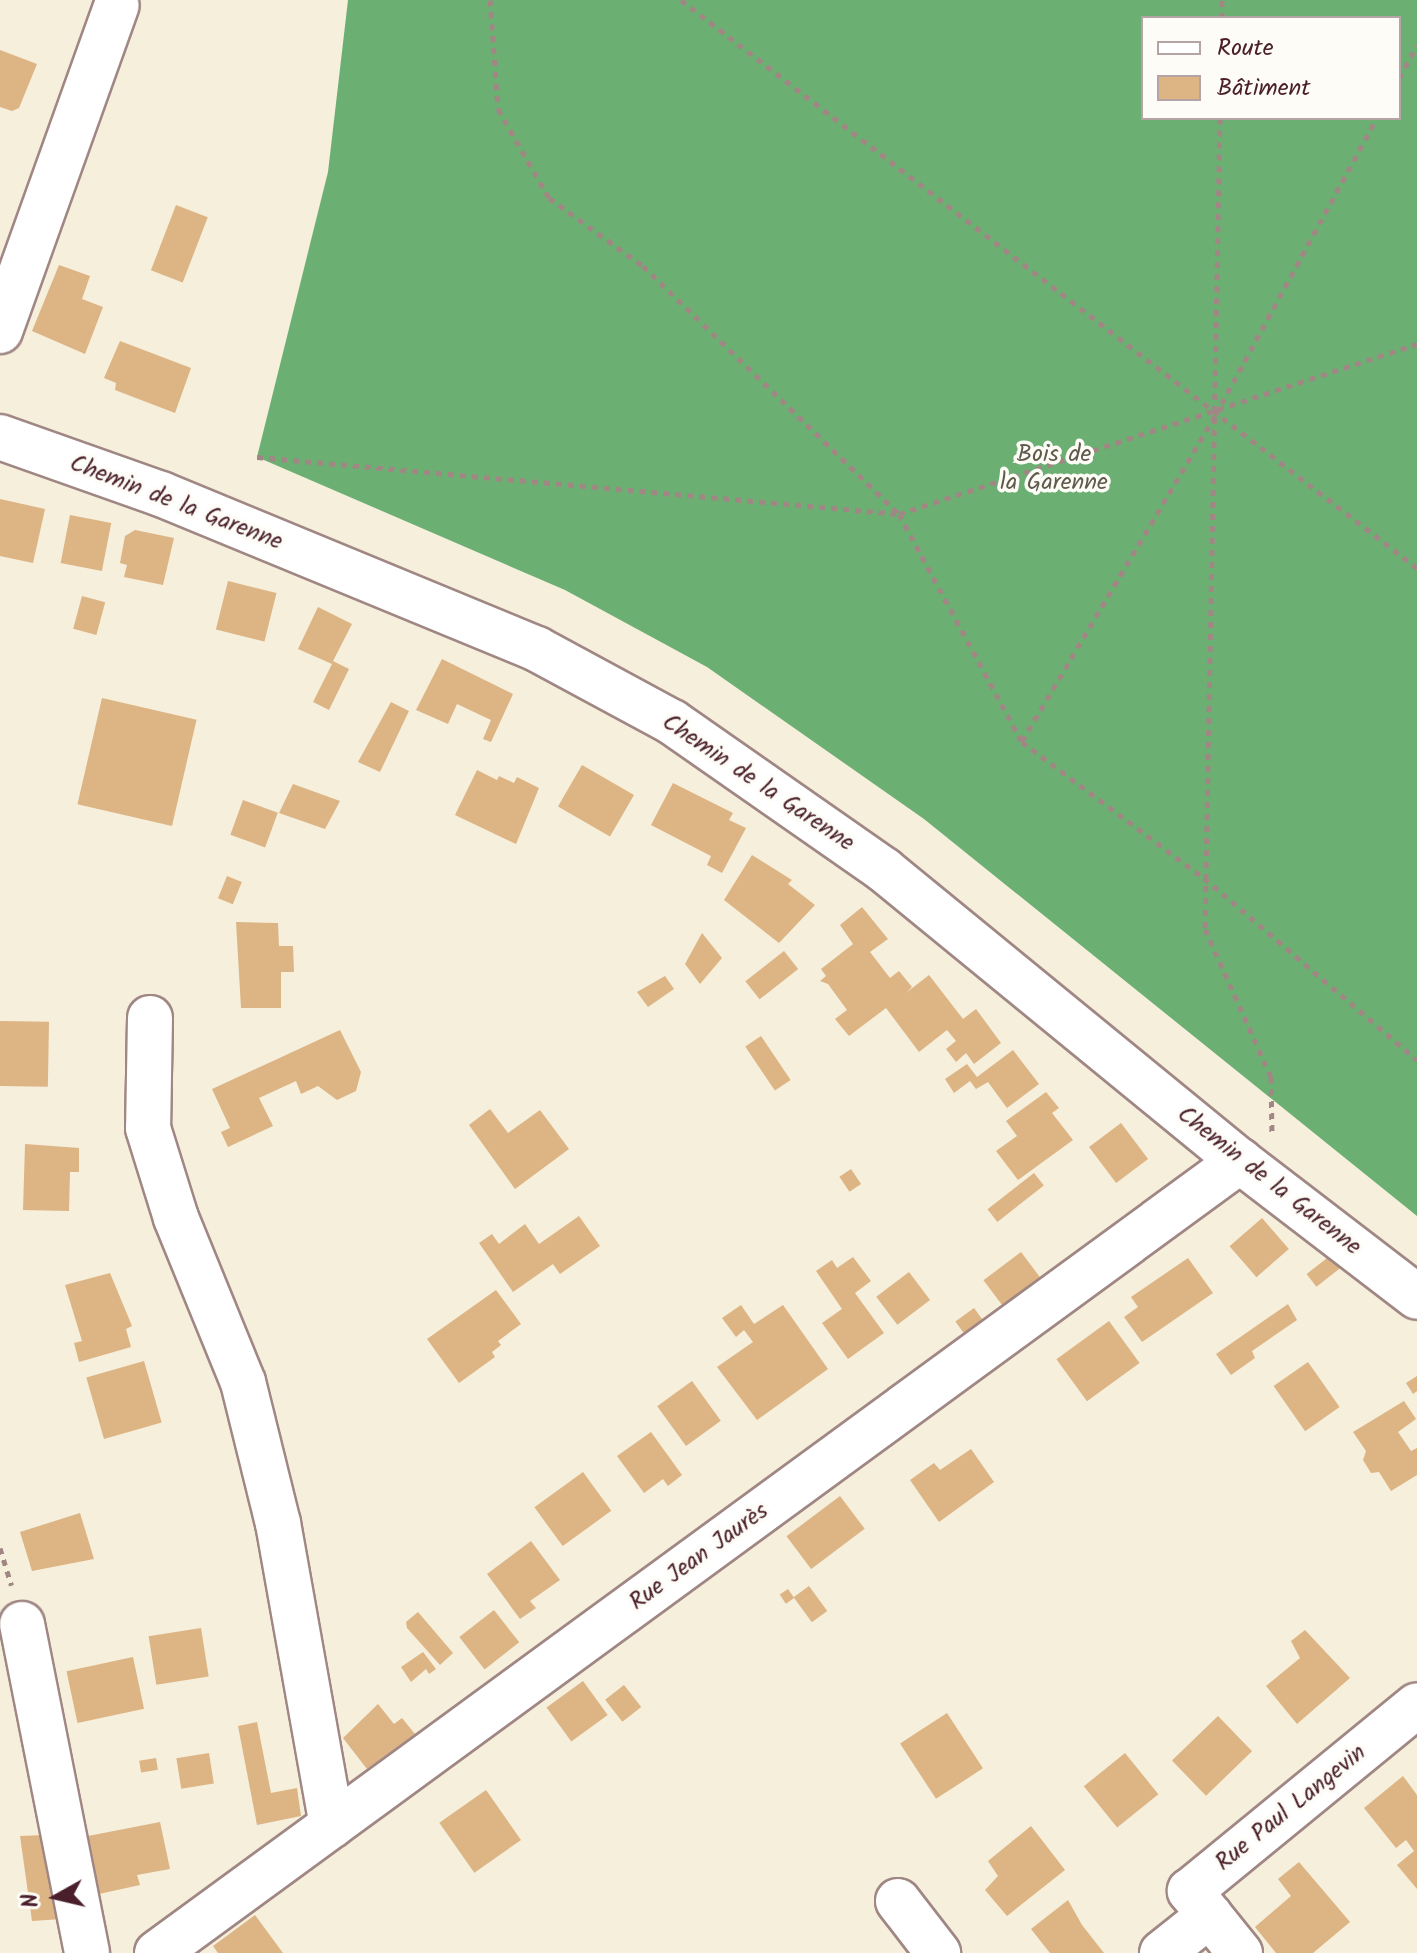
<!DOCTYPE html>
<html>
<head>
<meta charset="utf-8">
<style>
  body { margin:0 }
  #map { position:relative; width:1417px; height:1953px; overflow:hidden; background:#f5efdc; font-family:Kalam,sans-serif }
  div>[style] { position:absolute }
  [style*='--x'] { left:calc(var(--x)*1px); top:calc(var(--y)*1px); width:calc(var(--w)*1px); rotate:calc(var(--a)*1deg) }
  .forest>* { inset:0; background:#6baf73 }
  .building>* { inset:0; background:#ddb484; transform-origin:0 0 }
  .path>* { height:5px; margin-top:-2.5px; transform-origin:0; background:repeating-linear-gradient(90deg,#a08784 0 6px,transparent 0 12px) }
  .roads { filter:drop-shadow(2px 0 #a08784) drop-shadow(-2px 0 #a08784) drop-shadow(0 2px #a08784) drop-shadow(0 -2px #a08784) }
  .minor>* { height:44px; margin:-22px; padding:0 22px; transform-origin:22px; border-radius:22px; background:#fff }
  span { translate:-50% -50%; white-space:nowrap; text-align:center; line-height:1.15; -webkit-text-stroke:7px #fdfcf7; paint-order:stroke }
  .park-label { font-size:24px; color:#5e5b4b }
  .street-label { font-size:24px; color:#4a1f2b }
  .legend { position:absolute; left:1141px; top:16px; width:260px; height:104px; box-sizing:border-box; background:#fdfcf7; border:2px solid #b5a4a5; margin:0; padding:10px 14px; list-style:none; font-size:24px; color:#4a1f2b }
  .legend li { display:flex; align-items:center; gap:16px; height:40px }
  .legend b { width:40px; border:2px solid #b5a4a5 }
  .north { position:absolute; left:16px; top:1857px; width:80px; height:80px; -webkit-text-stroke:6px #fdfcf7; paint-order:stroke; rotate:262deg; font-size:22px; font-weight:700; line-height:32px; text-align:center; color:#4a1f2b }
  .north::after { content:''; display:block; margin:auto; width:28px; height:36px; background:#4a1f2b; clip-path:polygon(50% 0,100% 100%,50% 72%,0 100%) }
</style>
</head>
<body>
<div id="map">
  <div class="forest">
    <i style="clip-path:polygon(evenodd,348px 0,1417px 0,1417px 1216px,924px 819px,707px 667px,565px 590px,257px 457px,328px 172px,348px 0,1143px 18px,1399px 18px,1399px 118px,1143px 118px,1143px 18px)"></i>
  </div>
  <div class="building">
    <i style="clip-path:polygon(0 50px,37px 64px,19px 108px,12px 111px,0 107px)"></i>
    <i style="left:176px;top:205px;width:34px;height:70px;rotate:21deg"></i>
    <i style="clip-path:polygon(59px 265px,90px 276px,82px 299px,103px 307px,85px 354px,32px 331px)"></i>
    <i style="clip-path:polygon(120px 341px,191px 368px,175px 413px,115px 390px,116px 383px,104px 378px)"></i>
    <i style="clip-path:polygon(0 499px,45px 509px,33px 563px,0 556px)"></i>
    <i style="left:70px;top:515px;width:42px;height:49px;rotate:11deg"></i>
    <i style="clip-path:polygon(135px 530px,174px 538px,163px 585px,124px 577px,127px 565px,120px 563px,125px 536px)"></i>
    <i style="left:228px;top:581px;width:50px;height:50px;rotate:14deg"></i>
    <i style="left:82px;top:596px;width:24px;height:34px;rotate:15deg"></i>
    <i style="clip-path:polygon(318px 607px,352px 624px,333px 661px,349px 669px,329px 710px,313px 702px,332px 664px,298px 649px)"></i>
    <i style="clip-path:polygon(442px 659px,513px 694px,491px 742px,483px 739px,491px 720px,457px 704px,448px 724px,416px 710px)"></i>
    <i style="left:102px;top:698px;width:97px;height:109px;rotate:13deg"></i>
    <i style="clip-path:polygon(391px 702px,409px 711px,380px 772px,358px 762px)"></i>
    <i style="left:582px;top:765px;width:60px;height:48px;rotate:30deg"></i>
    <i style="clip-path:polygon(477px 770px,497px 780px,499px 776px,514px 783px,517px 777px,539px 788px,516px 844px,455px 815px)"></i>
    <i style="clip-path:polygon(673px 783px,733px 813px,729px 820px,746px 828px,722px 873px,707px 865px,711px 856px,651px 825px)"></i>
    <i style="clip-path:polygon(293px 784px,340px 801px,325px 829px,279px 813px)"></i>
    <i style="left:243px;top:800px;width:37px;height:37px;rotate:20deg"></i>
    <i style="clip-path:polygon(752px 855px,792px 880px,788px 884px,815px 905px,779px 943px,724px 900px)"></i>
    <i style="left:227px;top:876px;width:16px;height:24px;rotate:22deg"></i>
    <i style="clip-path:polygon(862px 907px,888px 939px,870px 952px,890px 978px,899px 971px,912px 987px,906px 993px,929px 975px,963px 1019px,976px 1009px,1001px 1043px,974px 1064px,966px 1053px,956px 1062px,946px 1049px,956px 1041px,947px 1030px,919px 1052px,886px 1008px,849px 1036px,835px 1019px,847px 1010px,828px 984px,820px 981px,826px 976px,821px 969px,853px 944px,840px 925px)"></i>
    <i style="clip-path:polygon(236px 922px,278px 923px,279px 946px,293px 946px,294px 972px,281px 972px,281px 1008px,241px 1008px)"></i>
    <i style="clip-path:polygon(702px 933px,722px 958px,700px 984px,685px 964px)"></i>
    <i style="left:784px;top:951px;width:23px;height:49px;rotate:52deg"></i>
    <i style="clip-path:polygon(665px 976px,674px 989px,648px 1007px,637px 992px)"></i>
    <i style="left:0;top:1021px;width:49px;height:65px;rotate:1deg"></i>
    <i style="clip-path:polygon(340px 1030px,361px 1072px,356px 1091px,337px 1100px,318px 1086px,301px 1094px,296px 1081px,259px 1098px,273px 1126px,228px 1147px,221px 1132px,230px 1128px,212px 1089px)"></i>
    <i style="left:761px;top:1036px;width:53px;height:19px;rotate:56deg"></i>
    <i style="clip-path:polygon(1013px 1050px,1039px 1084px,1007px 1108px,988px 1082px,976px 1089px,970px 1081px,954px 1093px,945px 1079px,967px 1064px,977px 1077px)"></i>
    <i style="clip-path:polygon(1046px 1092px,1059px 1108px,1052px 1113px,1073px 1140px,1018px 1180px,996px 1151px,1017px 1136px,1006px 1121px)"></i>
    <i style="clip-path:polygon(490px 1109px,508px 1133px,540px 1110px,569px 1149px,515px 1189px,469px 1125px)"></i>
    <i style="left:1121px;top:1123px;width:45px;height:40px;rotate:53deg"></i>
    <i style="clip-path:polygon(25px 1144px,79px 1148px,79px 1172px,70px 1172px,69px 1211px,23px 1210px)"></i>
    <i style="left:851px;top:1169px;width:18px;height:14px;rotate:56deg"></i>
    <i style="left:1034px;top:1173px;width:16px;height:59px;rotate:52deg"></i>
    <i style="clip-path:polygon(579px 1216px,600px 1246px,560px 1274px,553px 1264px,513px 1292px,479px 1243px,492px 1234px,499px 1244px,525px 1224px,539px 1244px)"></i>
    <i style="left:1262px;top:1218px;width:41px;height:43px;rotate:49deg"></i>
    <i style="left:1021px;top:1252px;width:36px;height:47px;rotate:53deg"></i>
    <i style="left:1331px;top:1255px;width:16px;height:31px;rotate:52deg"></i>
    <i style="clip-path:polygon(853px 1257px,871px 1281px,855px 1293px,884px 1333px,848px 1359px,822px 1323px,842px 1309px,816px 1271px,832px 1260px,837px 1268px)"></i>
    <i style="clip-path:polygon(1188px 1258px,1213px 1293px,1142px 1342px,1124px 1317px,1138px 1307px,1131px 1297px)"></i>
    <i style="left:909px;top:1272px;width:35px;height:41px;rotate:53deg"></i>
    <i style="clip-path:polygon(110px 1273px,132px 1326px,126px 1329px,131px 1347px,79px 1362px,74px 1343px,82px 1341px,65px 1285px)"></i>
    <i style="clip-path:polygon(496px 1290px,521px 1324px,498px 1341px,501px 1345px,492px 1352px,495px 1357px,459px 1383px,427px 1339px)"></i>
    <i style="clip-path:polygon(1288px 1304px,1297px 1320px,1252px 1351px,1255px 1358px,1231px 1375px,1216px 1354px)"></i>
    <i style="clip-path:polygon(741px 1305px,754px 1324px,783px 1305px,828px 1369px,757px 1420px,717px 1367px,753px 1342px,744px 1330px,736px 1337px,722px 1318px)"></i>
    <i style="left:974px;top:1308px;width:19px;height:23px;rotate:54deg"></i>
    <i style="left:1109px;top:1321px;width:52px;height:65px;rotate:54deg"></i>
    <i style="left:144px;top:1361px;width:64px;height:60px;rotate:74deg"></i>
    <i style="left:1308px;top:1362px;width:55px;height:42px;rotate:55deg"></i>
    <i style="clip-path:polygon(1417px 1376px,1417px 1391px,1413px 1394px,1406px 1383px)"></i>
    <i style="left:692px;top:1381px;width:49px;height:43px;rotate:54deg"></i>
    <i style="clip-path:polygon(1404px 1401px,1416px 1419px,1398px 1432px,1411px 1451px,1417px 1448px,1417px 1475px,1391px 1491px,1379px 1472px,1371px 1473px,1363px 1460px,1366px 1451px,1353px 1432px)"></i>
    <i style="clip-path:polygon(651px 1432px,682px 1475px,668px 1486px,663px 1479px,644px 1493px,617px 1456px)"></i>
    <i style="clip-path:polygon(971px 1449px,994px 1482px,939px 1522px,910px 1480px,934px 1463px,940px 1470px)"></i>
    <i style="left:583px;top:1472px;width:48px;height:60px;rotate:54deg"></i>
    <i style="left:840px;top:1496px;width:41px;height:67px;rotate:53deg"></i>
    <i style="clip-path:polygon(80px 1513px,94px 1559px,32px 1571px,20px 1532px)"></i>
    <i style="clip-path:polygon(531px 1541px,560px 1580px,530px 1601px,536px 1608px,520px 1619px,487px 1574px)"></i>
    <i style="left:809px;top:1586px;width:31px;height:19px;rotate:54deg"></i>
    <i style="left:788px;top:1589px;width:11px;height:10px;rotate:56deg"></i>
    <i style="left:494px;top:1610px;width:41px;height:44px;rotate:52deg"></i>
    <i style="clip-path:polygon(418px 1612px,453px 1653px,440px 1665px,407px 1628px,406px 1622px)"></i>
    <i style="left:201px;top:1628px;width:49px;height:53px;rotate:81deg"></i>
    <i style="clip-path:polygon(1305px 1630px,1350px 1678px,1297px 1724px,1266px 1686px,1300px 1658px,1291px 1641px)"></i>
    <i style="clip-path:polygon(423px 1652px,436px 1669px,429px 1674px,426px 1669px,411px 1682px,401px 1667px)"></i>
    <i style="left:133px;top:1657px;width:53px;height:68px;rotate:78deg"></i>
    <i style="left:583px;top:1681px;width:42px;height:45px;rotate:54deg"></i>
    <i style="left:624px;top:1685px;width:28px;height:24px;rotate:52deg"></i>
    <i style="clip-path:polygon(378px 1704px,394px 1724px,402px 1718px,415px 1734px,367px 1769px,343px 1738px)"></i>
    <i style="left:947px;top:1713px;width:66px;height:56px;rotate:57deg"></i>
    <i style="left:1218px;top:1716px;width:49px;height:64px;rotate:46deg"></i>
    <i style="clip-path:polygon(257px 1722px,271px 1793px,297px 1788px,301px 1816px,257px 1825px,238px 1726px)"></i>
    <i style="left:209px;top:1753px;width:31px;height:33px;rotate:81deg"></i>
    <i style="left:1125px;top:1753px;width:53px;height:53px;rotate:51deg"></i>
    <i style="left:156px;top:1758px;width:12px;height:17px;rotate:81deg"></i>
    <i style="clip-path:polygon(1403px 1776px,1417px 1795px,1417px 1889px,1397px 1865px,1414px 1851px,1406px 1840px,1396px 1848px,1364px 1808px)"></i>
    <i style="left:486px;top:1790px;width:61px;height:57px;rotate:55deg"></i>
    <i style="clip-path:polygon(160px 1822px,170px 1869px,137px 1875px,140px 1885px,99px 1894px,88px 1836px)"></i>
    <i style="clip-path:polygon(1031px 1826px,1065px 1870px,1007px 1916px,985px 1890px,998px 1876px,988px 1861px)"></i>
    <i style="clip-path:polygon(46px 1835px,62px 1919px,32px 1921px,20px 1836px)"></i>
    <i style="clip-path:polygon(1299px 1862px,1350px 1922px,1313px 1953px,1276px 1953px,1255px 1927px,1291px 1896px,1278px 1879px)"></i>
    <i style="clip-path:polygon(1068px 1900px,1082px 1925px,1104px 1953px,1050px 1953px,1031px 1929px)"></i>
    <i style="clip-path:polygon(255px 1915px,283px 1953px,218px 1953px,213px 1946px)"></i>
  </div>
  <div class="path">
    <i style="--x:490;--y:0;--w:109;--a:85.8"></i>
    <i style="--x:498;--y:109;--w:103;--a:60.2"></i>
    <i style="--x:549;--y:198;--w:116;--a:35.9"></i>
    <i style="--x:643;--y:266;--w:356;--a:44.1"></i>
    <i style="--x:899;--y:514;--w:545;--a:-18.17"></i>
    <i style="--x:681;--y:0;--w:930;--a:37.66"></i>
    <i style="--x:1222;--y:18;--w:18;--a:-90"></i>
    <i style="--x:1399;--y:78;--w:38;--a:-61"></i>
    <i style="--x:1220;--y:118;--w:811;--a:91.06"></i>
    <i style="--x:1205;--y:929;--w:162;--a:66"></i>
    <i style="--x:1271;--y:1077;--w:58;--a:89"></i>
    <i style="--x:257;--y:457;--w:645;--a:5.07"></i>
    <i style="--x:899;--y:514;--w:259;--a:61.7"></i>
    <i style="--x:1022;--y:742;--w:227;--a:36.8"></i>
    <i style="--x:1204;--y:878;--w:280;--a:40.5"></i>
    <i style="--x:1022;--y:741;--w:380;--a:-59.3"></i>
    <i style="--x:1216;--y:414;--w:337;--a:-61.5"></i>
    <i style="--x:0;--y:1548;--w:39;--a:73"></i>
  </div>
  <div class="roads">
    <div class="minor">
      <i style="--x:0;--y:331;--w:346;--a:-70.3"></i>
      <i style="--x:0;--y:437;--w:171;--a:19.5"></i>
      <i style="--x:161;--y:494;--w:407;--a:22.4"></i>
      <i style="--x:537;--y:649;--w:153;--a:28.4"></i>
      <i style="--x:672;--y:722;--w:259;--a:34.9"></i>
      <i style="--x:884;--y:870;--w:460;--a:39.3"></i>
      <i style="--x:1240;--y:1161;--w:223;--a:37.5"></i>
      <i style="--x:150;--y:1018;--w:110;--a:91"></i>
      <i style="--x:148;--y:1128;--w:94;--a:72.7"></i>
      <i style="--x:176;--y:1218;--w:177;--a:67.8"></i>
      <i style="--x:243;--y:1382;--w:145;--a:76.1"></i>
      <i style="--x:278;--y:1523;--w:307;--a:79.9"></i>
      <i style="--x:22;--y:1624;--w:335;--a:78.8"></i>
      <i style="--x:898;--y:1901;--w:66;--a:52.4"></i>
      <i style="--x:157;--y:1953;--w:1342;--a:-36.18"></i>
      <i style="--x:1162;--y:1953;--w:61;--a:-38.4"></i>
      <i style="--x:1240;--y:1953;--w:80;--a:-128.9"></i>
      <i style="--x:1190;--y:1891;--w:293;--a:-39.3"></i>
    </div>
  </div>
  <div class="park-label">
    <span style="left:1054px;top:469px">Bois de<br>la Garenne</span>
  </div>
  <div class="street-label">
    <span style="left:176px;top:503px;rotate:21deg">Chemin de la Garenne</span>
    <span style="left:758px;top:783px;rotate:34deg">Chemin de la Garenne</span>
    <span style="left:1269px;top:1181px;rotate:38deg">Chemin de la Garenne</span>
    <span style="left:699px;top:1557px;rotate:-36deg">Rue Jean Jaurès</span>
    <span style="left:1291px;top:1808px;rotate:-39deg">Rue Paul Langevin</span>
  </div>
  <ul class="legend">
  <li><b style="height:10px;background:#fff"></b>Route</li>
  <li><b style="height:22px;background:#ddb484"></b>Bâtiment</li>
  </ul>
  <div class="north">N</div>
</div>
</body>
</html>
